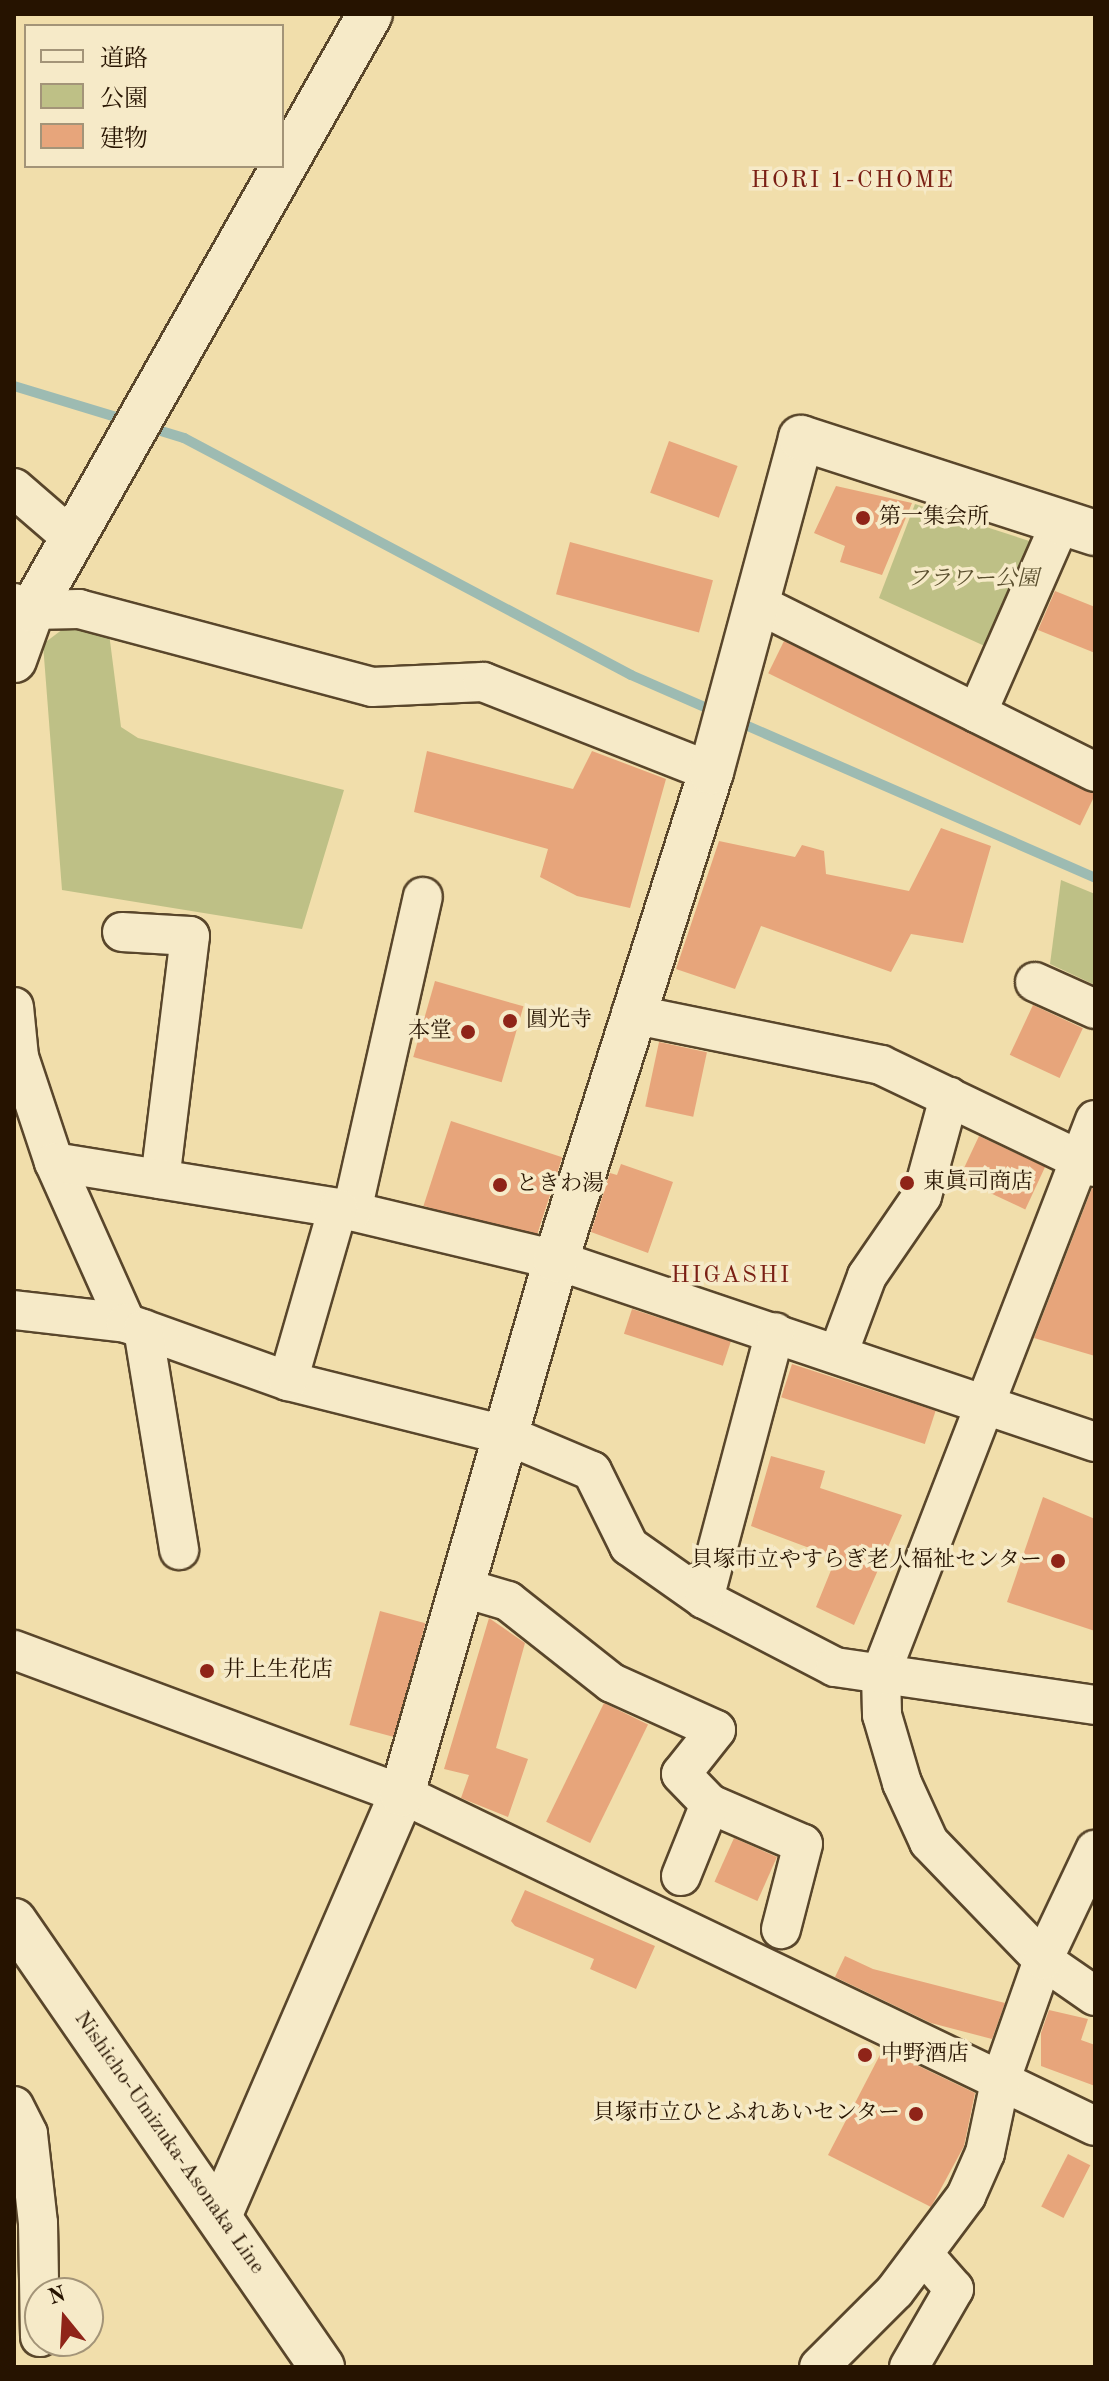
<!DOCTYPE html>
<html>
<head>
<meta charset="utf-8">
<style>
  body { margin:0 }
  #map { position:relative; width:1109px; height:2381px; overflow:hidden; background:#f1deab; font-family:"Old Standard TT","Noto Serif JP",serif }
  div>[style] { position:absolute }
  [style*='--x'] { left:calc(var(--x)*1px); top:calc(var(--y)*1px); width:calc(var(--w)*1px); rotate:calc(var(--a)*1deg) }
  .green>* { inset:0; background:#bec086 }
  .stream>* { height:10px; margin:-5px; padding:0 5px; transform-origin:5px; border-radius:5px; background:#9dbbb2 }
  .building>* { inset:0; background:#e7a57b; transform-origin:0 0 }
  .roads { filter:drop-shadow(2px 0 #59462b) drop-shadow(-2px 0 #59462b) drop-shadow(0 2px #59462b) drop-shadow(0 -2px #59462b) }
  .street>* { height:38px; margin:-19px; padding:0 19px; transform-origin:19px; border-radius:19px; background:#f6eac8 }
  .secondary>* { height:44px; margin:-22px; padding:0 22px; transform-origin:22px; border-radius:22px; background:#f6eac8 }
  .dots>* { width:22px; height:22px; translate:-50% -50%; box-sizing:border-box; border:4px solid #f6eac8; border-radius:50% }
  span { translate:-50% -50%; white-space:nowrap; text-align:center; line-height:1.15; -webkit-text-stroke:7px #f6eac8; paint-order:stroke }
  .poi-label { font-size:22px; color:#261300 }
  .left { translate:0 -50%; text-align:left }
  .right { translate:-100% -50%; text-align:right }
  .park-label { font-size:22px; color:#5b502f; font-style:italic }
  .street-label { font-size:22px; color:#261300 }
  .neighbourhood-label { font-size:24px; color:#7a1f14; letter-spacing:2px }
  .frame { position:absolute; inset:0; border:16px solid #261300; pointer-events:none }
  .legend { position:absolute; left:24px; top:24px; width:260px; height:144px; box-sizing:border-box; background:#f6eac8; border:2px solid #a39478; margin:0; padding:10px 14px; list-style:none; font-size:24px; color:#261300 }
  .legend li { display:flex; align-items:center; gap:16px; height:40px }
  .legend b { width:40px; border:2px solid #a39478 }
  .north { position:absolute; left:24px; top:2277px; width:80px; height:80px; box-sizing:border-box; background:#f6eac8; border:2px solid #a39478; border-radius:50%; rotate:342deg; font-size:22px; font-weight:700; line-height:32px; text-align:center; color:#261300 }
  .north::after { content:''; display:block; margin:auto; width:28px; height:36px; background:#8f2418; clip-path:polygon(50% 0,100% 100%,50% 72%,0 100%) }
</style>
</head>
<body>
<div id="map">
  <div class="green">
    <i style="clip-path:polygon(915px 504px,1048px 547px,1000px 653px,879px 598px)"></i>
    <i style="clip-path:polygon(67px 626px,109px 633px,121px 727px,138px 738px,344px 790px,302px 929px,62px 890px,43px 644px)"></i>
    <i style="clip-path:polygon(1061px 880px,1095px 894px,1095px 985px,1050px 964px)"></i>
  </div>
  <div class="stream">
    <i style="--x:14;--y:386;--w:120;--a:16.9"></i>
    <i style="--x:148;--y:427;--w:38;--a:17"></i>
    <i style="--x:184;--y:438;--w:506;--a:27.93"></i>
    <i style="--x:631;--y:675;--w:93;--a:23.5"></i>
    <i style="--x:734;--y:720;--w:394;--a:23.6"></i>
  </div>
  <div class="building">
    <i style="left:669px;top:441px;width:73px;height:55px;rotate:20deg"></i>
    <i style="clip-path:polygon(836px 486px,912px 503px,882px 575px,840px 562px,845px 546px,814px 533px)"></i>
    <i style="left:570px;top:542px;width:148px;height:54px;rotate:15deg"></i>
    <i style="clip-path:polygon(1055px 591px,1095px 607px,1095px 653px,1038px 630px)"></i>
    <i style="left:784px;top:641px;width:347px;height:36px;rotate:26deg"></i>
    <i style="clip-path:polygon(427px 751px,573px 789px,592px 751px,666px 779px,630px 908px,577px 896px,540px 877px,548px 849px,414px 812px)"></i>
    <i style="clip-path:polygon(941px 828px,991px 846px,963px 943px,911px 934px,891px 972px,761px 926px,735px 989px,676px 969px,719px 841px,795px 857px,802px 845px,824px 851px,826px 874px,909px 891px)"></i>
    <i style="left:435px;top:981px;width:92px;height:79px;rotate:16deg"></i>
    <i style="left:1033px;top:1005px;width:55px;height:55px;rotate:25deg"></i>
    <i style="left:659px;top:1042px;width:49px;height:66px;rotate:12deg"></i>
    <i style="left:451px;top:1121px;width:117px;height:89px;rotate:18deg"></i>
    <i style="left:979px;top:1136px;width:73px;height:47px;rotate:25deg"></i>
    <i style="clip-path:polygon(621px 1164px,673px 1182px,648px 1253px,591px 1232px,610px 1173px,617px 1175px)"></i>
    <i style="clip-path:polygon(1092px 1188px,1095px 1189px,1095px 1356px,1034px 1338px)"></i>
    <i style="left:632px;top:1309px;width:104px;height:26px;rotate:18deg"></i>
    <i style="left:792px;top:1364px;width:151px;height:35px;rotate:18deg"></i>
    <i style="clip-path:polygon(771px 1456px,825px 1471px,820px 1488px,902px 1515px,854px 1625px,816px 1607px,836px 1558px,751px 1526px)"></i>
    <i style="clip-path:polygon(1043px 1497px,1095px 1519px,1095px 1631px,1007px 1602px)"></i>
    <i style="left:380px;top:1611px;width:47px;height:118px;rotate:15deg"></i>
    <i style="clip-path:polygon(489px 1618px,525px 1643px,496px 1748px,528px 1759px,508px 1817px,461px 1798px,469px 1775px,444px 1769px)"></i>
    <i style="left:604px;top:1703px;width:49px;height:132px;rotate:26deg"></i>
    <i style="left:734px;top:1838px;width:47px;height:48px;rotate:24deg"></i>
    <i style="clip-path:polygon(525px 1890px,655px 1946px,636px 1989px,590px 1969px,594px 1959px,515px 1926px,511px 1921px)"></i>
    <i style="clip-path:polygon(845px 1956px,873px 1969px,1005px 2003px,992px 2039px,931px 2023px,835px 1977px)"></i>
    <i style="clip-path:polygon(1049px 2010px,1088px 2019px,1081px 2040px,1095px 2045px,1095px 2086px,1041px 2066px,1041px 2033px)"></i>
    <i style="clip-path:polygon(883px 2049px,975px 2093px,964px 2146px,931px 2207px,828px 2155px)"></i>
    <i style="left:1068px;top:2154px;width:25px;height:59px;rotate:27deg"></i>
  </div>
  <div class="roads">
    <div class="street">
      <i style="--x:14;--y:488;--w:77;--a:40.8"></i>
      <i style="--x:14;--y:603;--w:19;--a:21"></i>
      <i style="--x:32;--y:610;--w:47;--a:-1.2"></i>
      <i style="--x:79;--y:609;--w:303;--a:14.9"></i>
      <i style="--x:372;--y:687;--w:111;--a:-2.6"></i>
      <i style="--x:483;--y:682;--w:245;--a:21.5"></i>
      <i style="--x:756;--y:603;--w:379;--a:26.5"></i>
      <i style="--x:977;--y:713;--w:209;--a:-66.3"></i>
      <i style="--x:122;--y:932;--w:68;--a:3.4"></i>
      <i style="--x:190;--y:936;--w:245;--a:97"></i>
      <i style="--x:1035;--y:982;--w:66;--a:24.2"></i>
      <i style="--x:14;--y:1007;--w:50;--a:84.3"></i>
      <i style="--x:19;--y:1057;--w:111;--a:71.6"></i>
      <i style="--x:54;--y:1162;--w:176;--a:65.9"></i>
      <i style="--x:631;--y:1014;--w:255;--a:11.5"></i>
      <i style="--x:881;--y:1065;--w:237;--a:25.5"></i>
      <i style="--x:1095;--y:1120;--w:593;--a:111.16"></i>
      <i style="--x:881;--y:1673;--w:42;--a:88.6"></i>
      <i style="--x:882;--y:1715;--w:71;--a:73.6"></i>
      <i style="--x:902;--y:1783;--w:65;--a:65.4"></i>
      <i style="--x:929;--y:1842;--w:164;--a:46"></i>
      <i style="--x:1043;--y:1960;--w:63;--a:34.7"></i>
      <i style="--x:54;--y:1162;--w:288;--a:9.2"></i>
      <i style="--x:338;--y:1208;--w:224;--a:13.4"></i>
      <i style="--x:556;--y:1260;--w:569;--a:18.66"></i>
      <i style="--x:352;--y:1211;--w:322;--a:-77.3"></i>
      <i style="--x:14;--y:1310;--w:113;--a:6.6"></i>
      <i style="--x:126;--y:1323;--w:172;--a:19.7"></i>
      <i style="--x:288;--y:1381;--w:228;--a:14"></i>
      <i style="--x:509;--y:1436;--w:90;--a:22.9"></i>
      <i style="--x:592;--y:1471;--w:84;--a:63.7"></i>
      <i style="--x:629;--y:1546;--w:92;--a:35.2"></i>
      <i style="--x:704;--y:1599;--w:148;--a:27.4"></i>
      <i style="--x:835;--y:1667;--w:263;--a:8.3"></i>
      <i style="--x:143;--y:1329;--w:224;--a:80.7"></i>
      <i style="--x:838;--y:1354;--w:83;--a:-69.6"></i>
      <i style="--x:867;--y:1276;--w:97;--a:-55.5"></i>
      <i style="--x:922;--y:1196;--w:103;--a:-74.7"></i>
      <i style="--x:288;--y:1381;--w:180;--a:-73.9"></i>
      <i style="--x:464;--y:1588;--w:46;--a:16.5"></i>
      <i style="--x:508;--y:1601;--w:132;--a:38.3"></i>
      <i style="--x:612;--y:1683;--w:114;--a:24.3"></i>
      <i style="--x:716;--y:1730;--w:56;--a:128.5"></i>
      <i style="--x:681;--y:1774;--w:42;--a:46"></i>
      <i style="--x:710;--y:1804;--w:101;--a:23.3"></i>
      <i style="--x:803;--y:1844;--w:88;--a:104.5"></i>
      <i style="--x:704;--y:1599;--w:276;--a:-75.1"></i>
      <i style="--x:14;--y:1650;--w:414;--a:20.4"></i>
      <i style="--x:402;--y:1794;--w:768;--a:25.6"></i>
      <i style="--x:681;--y:1876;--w:78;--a:-68.1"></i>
      <i style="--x:14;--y:2106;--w:31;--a:63"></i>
      <i style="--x:28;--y:2134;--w:90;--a:83.6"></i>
      <i style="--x:38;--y:2223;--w:114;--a:89"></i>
      <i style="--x:819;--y:2367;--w:107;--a:-45"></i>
      <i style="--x:895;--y:2291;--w:119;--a:-53.2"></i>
      <i style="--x:966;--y:2196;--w:47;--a:-66.2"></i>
      <i style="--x:985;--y:2153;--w:73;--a:-78.1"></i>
      <i style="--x:1000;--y:2082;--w:129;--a:-70.6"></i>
      <i style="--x:1043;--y:1960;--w:122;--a:-64.7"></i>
      <i style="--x:909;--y:2367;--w:90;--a:-60"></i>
      <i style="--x:954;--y:2289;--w:44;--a:-131.3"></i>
    </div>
    <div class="secondary">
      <i style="--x:14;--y:660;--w:53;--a:-70.2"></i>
      <i style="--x:32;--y:610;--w:685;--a:-60.44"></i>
      <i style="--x:14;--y:1921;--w:542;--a:55.37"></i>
      <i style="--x:220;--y:2214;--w:458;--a:-66.6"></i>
      <i style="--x:402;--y:1794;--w:556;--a:-73.91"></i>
      <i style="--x:556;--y:1260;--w:512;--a:-72.38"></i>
      <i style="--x:711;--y:772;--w:346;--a:-74.9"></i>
      <i style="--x:801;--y:438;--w:309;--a:17.9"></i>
    </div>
  </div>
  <div class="dots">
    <i style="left:863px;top:518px;background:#8f2418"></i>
    <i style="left:510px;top:1021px;background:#8f2418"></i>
    <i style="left:468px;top:1032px;background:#8f2418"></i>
    <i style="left:907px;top:1183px;background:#8f2418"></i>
    <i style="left:500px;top:1185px;background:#8f2418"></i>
    <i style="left:1058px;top:1561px;background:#8f2418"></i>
    <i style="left:207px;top:1671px;background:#8f2418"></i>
    <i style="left:865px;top:2055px;background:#8f2418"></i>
    <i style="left:916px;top:2114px;background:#8f2418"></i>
  </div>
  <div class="poi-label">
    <span class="left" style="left:879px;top:518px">第一集会所</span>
    <span class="left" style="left:526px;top:1021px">圓光寺</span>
    <span class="right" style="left:452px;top:1032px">本堂</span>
    <span class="left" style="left:923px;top:1183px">東眞司商店</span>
    <span class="left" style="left:516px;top:1185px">ときわ湯</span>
    <span class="right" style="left:1042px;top:1561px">貝塚市立やすらぎ老人福祉センター</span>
    <span class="left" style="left:223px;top:1671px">井上生花店</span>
    <span class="left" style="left:881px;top:2055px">中野酒店</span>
    <span class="right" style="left:900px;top:2114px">貝塚市立ひとふれあいセンター</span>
  </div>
  <div class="park-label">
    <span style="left:973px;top:580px">フラワー公園</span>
  </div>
  <div class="street-label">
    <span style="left:169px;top:2143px;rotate:55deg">Nishicho-Umizuka-Asonaka Line</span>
  </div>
  <div class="neighbourhood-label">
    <span style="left:853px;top:182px">HORI 1-CHOME</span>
    <span style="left:731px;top:1277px">HIGASHI</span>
  </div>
  <div class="frame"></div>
  <ul class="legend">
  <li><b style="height:10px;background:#f6eac8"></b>道路</li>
  <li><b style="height:22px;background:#bec086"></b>公園</li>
  <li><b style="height:22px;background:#e7a57b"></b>建物</li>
  </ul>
  <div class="north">N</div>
</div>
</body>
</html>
